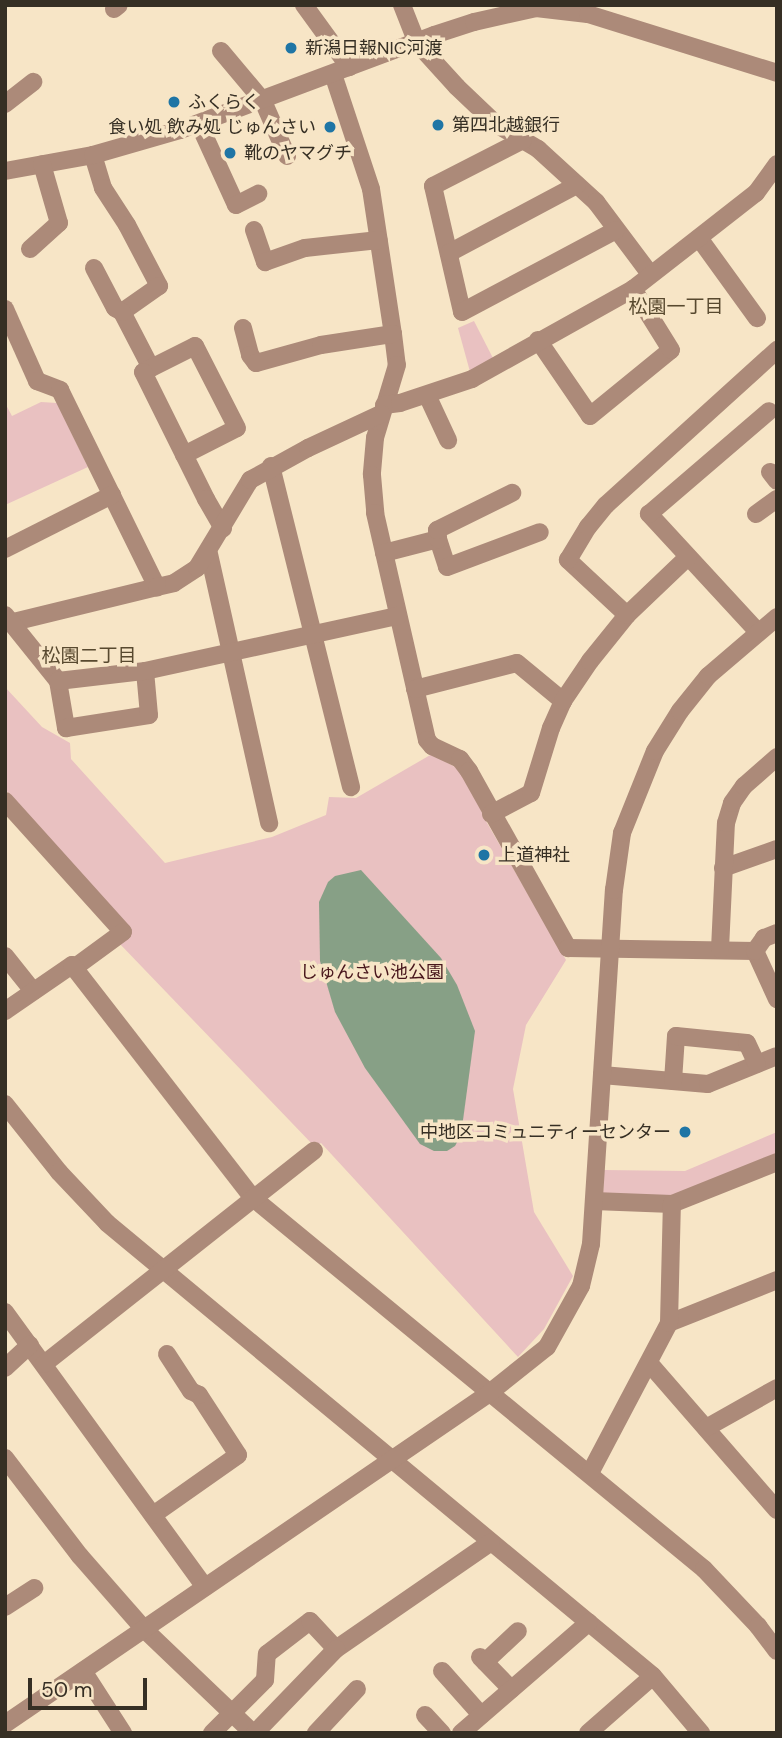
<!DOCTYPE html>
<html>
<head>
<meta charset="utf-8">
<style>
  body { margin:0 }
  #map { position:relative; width:782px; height:1738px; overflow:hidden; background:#f7e5c6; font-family:"DM Sans","Noto Sans JP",sans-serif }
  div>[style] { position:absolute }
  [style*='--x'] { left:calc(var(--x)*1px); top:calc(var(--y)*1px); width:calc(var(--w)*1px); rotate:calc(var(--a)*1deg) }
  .green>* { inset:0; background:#e9c1c1 }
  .water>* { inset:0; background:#87a086 }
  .minor>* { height:18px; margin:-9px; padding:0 9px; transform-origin:9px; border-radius:9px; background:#ac8a79 }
  .dots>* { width:19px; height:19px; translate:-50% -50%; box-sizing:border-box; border:4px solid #f7e5c6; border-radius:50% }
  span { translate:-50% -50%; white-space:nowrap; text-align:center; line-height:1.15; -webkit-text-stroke:7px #f7e5c6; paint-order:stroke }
  .poi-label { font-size:18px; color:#362f24 }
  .left { translate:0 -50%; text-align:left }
  .right { translate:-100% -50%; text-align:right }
  .park-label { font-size:18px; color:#47151b }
  .neighbourhood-label { font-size:19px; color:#58492f }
  .frame { position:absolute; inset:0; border:7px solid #362f24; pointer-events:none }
  .scale { position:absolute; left:28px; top:1678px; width:119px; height:32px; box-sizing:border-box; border:4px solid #362f24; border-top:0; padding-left:9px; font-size:21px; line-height:24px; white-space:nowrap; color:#362f24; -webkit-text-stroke:5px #f7e5c6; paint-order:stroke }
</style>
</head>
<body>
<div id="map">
  <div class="green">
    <i style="clip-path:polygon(474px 321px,496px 364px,472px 379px,458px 328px)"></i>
    <i style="clip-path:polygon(41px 402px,57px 403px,88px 467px,5px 505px,5px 403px,12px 416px)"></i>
    <i style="clip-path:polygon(5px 687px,42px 727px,70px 743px,71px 759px,165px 863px,272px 837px,326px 815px,329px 797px,356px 798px,432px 754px,464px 772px,486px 821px,566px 960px,526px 1025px,513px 1089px,534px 1212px,573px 1276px,544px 1329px,518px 1357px,321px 1143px,315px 1147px,119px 943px,131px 933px,5px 789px)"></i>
    <i style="clip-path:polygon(777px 1132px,777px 1155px,672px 1197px,603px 1194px,604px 1170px,685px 1171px)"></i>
  </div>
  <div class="water">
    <i style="clip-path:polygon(361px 870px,441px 958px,457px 985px,475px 1031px,461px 1135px,455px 1146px,447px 1151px,434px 1151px,420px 1144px,365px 1068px,335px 1012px,320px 961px,319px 902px,328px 882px,335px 876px)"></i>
  </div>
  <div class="minor">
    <i style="--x:304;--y:5;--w:77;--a:54"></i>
    <i style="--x:402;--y:5;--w:41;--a:68.5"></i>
    <i style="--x:417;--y:43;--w:59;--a:47.7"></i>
    <i style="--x:457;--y:87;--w:54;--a:43.5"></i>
    <i style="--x:496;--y:124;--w:49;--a:30.8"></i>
    <i style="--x:538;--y:149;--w:79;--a:42.4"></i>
    <i style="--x:596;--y:202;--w:90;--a:53.1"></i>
    <i style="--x:114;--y:9;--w:6;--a:-39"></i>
    <i style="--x:221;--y:51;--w:65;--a:50"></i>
    <i style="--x:263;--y:101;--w:60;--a:66.4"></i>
    <i style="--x:333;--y:74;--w:121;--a:71.7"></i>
    <i style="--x:371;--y:189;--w:147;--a:81.4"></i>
    <i style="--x:393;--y:334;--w:31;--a:83"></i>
    <i style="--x:397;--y:365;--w:76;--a:106.8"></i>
    <i style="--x:375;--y:438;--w:37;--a:95"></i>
    <i style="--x:372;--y:475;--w:38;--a:85"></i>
    <i style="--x:375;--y:513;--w:233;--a:77.1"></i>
    <i style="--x:427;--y:740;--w:8;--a:50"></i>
    <i style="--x:432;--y:746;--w:31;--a:25"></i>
    <i style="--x:460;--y:759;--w:15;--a:53"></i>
    <i style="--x:469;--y:771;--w:203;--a:60.8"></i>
    <i style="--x:568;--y:948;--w:187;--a:0.9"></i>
    <i style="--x:755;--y:951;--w:53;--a:65.4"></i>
    <i style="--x:5;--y:104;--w:36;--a:-38"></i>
    <i style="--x:199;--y:124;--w:89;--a:65.4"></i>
    <i style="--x:236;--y:205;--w:25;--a:-27"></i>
    <i style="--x:523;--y:140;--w:101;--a:152.9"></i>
    <i style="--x:433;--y:186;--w:129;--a:77"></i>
    <i style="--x:462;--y:312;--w:174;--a:-28"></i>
    <i style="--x:93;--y:155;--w:34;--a:73"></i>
    <i style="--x:103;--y:188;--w:44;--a:57"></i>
    <i style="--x:127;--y:225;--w:69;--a:62.3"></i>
    <i style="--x:159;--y:286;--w:45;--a:144.9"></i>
    <i style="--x:122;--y:312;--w:63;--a:62.6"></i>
    <i style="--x:5;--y:171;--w:89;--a:-10.3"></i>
    <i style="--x:93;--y:155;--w:91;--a:-16"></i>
    <i style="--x:180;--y:130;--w:271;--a:-20.5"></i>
    <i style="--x:434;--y:35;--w:42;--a:-18"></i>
    <i style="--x:474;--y:22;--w:64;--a:-12.7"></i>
    <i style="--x:536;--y:8;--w:52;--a:6.6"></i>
    <i style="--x:588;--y:14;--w:198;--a:17.3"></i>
    <i style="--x:254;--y:230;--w:34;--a:71"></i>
    <i style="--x:265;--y:262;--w:42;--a:-19.3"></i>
    <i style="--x:305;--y:248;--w:74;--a:-6.2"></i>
    <i style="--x:699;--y:238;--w:99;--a:54.1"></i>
    <i style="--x:30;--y:249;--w:39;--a:-42"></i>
    <i style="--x:59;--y:223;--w:61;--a:-106.1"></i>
    <i style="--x:449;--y:253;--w:145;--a:-28"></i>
    <i style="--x:94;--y:268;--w:45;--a:62.3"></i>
    <i style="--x:115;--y:308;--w:8;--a:30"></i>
    <i style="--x:5;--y:309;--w:79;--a:66"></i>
    <i style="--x:37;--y:381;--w:25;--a:21"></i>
    <i style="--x:60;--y:390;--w:220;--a:63.8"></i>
    <i style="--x:157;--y:587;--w:152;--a:166.3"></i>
    <i style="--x:243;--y:328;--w:28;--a:75"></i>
    <i style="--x:250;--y:355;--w:10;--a:53"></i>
    <i style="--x:256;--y:363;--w:67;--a:-15.5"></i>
    <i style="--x:321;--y:345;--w:73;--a:-8.7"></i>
    <i style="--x:538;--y:340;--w:92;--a:55.6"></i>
    <i style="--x:590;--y:416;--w:104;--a:-39.2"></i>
    <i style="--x:671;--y:350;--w:72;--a:-121.9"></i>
    <i style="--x:427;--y:395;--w:50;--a:65"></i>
    <i style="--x:384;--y:405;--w:16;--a:-7"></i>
    <i style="--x:400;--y:403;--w:76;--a:-18.4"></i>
    <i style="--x:472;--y:379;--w:184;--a:-29.2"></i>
    <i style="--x:633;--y:289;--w:156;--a:-38"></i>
    <i style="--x:756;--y:193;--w:36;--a:-54"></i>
    <i style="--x:184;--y:455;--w:59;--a:-27"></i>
    <i style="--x:237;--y:428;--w:92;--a:-117.1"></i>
    <i style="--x:195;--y:346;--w:58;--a:153.4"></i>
    <i style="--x:143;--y:372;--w:142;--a:63.6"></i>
    <i style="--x:206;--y:499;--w:34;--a:60"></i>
    <i style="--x:271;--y:466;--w:331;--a:76"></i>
    <i style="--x:770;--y:472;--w:11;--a:52"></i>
    <i style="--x:756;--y:514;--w:26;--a:-36"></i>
    <i style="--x:438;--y:539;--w:29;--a:72"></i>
    <i style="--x:447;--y:567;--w:99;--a:-20.6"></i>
    <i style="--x:5;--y:549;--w:120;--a:-26.8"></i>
    <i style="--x:384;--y:553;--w:56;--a:-14.5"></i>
    <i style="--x:438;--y:539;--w:9;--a:-96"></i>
    <i style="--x:437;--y:530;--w:84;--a:-26.3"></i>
    <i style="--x:209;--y:554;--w:276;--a:77.4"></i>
    <i style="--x:157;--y:587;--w:17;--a:-13"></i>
    <i style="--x:174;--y:583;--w:27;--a:-33"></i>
    <i style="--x:197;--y:568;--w:103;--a:-58.9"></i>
    <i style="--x:250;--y:480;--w:66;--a:-28.9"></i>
    <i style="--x:308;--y:448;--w:81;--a:-25"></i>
    <i style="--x:5;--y:615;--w:85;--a:51.2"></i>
    <i style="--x:58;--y:681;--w:48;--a:80.3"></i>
    <i style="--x:66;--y:728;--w:84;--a:-8.9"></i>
    <i style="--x:149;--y:715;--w:44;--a:-95.2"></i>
    <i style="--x:145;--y:671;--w:259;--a:-12.3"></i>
    <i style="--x:627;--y:615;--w:81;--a:-137"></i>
    <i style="--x:568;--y:560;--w:39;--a:-59"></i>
    <i style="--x:588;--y:527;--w:28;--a:-51"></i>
    <i style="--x:606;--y:505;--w:231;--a:-42.2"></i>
    <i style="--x:758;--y:632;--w:161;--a:-132.7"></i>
    <i style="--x:649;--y:514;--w:158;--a:-40.6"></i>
    <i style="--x:58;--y:681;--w:88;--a:-6.6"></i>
    <i style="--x:415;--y:689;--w:105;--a:-14.3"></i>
    <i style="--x:517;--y:663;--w:60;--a:39.6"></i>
    <i style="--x:5;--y:801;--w:176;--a:48"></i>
    <i style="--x:123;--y:932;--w:61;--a:143.7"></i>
    <i style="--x:491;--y:814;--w:45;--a:-27.7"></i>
    <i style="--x:531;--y:793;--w:68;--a:-72.9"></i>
    <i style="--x:551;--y:728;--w:30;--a:-66"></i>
    <i style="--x:563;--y:701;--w:48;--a:-56"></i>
    <i style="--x:590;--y:661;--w:59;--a:-51.2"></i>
    <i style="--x:627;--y:615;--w:84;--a:-43.6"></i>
    <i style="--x:723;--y:868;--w:57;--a:-19.4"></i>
    <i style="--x:720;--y:949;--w:126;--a:-87.3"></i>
    <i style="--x:726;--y:823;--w:21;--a:-73"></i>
    <i style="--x:732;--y:803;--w:21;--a:-55"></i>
    <i style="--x:744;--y:786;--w:44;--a:-41.3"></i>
    <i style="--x:755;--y:951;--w:16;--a:-55"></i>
    <i style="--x:764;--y:938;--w:14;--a:-21"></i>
    <i style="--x:5;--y:956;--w:45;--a:51.3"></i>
    <i style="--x:5;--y:1011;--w:81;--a:-34.5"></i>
    <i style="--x:72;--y:965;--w:295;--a:52.2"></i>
    <i style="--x:253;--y:1198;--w:584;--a:39.44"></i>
    <i style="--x:704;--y:1569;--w:79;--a:46.5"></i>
    <i style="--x:758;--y:1626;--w:31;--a:53"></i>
    <i style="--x:602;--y:1075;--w:106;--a:4.9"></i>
    <i style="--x:708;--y:1084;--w:74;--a:-22.1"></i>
    <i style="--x:673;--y:1081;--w:45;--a:-86.2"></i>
    <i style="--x:676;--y:1036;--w:71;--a:5.6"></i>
    <i style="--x:747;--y:1043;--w:23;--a:65"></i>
    <i style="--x:5;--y:1104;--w:87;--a:51.5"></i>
    <i style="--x:59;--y:1172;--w:70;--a:46.7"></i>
    <i style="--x:107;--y:1223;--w:709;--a:39.68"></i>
    <i style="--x:653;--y:1676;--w:75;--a:49.9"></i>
    <i style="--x:594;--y:1201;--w:78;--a:2.2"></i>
    <i style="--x:672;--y:1204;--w:113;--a:-21.8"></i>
    <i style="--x:5;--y:1312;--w:340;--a:54"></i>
    <i style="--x:669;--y:1323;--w:116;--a:-21.7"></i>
    <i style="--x:649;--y:1363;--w:195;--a:49"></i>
    <i style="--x:44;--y:1364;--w:344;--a:-38.3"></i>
    <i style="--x:5;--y:1368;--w:34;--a:-43"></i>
    <i style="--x:706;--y:1428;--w:81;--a:-29.4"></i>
    <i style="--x:5;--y:1458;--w:123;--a:52.6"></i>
    <i style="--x:80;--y:1556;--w:97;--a:48.8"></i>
    <i style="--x:144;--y:1629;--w:151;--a:43.7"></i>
    <i style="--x:590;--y:1473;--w:170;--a:-62.2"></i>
    <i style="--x:669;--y:1323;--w:119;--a:-88.6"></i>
    <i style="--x:153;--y:1515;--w:104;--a:-35.2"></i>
    <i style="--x:238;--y:1455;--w:72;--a:-123"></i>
    <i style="--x:199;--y:1395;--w:9;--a:-153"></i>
    <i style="--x:191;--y:1391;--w:44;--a:-123"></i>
    <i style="--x:5;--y:1607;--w:35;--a:-33"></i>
    <i style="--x:480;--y:1657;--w:45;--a:45.9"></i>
    <i style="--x:485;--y:1662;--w:45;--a:-43.2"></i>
    <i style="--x:83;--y:1671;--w:74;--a:57.2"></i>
    <i style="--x:442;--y:1671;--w:59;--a:48.4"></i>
    <i style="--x:425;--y:1715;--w:25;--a:47"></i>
    <i style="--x:5;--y:1724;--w:585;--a:-34.34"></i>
    <i style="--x:488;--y:1394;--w:75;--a:-38.5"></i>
    <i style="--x:547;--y:1347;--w:70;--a:-60.9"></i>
    <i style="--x:581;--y:1286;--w:43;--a:-76.6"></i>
    <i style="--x:591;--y:1244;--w:355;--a:-86.3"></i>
    <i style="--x:614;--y:890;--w:58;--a:-82"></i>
    <i style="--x:622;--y:833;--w:88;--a:-68.1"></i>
    <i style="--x:655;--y:751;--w:47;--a:-58"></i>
    <i style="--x:680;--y:711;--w:45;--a:-51.3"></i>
    <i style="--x:708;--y:676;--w:91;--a:-40.5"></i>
    <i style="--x:212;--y:1733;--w:75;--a:-45"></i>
    <i style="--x:265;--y:1680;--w:26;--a:-86"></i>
    <i style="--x:267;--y:1654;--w:54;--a:-37.5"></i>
    <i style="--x:310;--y:1621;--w:38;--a:47"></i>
    <i style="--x:336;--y:1649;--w:188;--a:-34.6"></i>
    <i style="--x:255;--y:1733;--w:117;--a:-46"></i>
    <i style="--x:316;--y:1733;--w:60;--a:-47"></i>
    <i style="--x:461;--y:1733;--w:169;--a:-40.9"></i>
    <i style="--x:588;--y:1733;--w:86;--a:-41.2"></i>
  </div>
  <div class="dots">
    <i style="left:291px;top:48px;background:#1f75a5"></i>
    <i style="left:174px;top:102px;background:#1f75a5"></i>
    <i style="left:438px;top:125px;background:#1f75a5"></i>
    <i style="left:330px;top:127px;background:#1f75a5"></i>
    <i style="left:230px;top:153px;background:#1f75a5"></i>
    <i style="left:484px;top:855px;background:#1f75a5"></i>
    <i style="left:685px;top:1132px;background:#1f75a5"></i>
  </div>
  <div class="poi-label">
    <span class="left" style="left:305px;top:48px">新潟日報NIC河渡</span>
    <span class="left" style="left:188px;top:102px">ふくらく</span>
    <span class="left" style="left:452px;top:125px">第四北越銀行</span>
    <span class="right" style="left:316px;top:127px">食い処 飲み処 じゅんさい</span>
    <span class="left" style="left:244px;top:153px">靴のヤマグチ</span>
    <span class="left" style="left:498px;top:855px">上道神社</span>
    <span class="right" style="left:671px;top:1132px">中地区コミュニティーセンター</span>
  </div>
  <div class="park-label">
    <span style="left:372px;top:972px">じゅんさい池公園</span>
  </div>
  <div class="neighbourhood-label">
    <span style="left:676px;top:307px">松園一丁目</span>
    <span style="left:89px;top:656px">松園二丁目</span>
  </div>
  <div class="frame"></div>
  <div class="scale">50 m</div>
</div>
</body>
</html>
